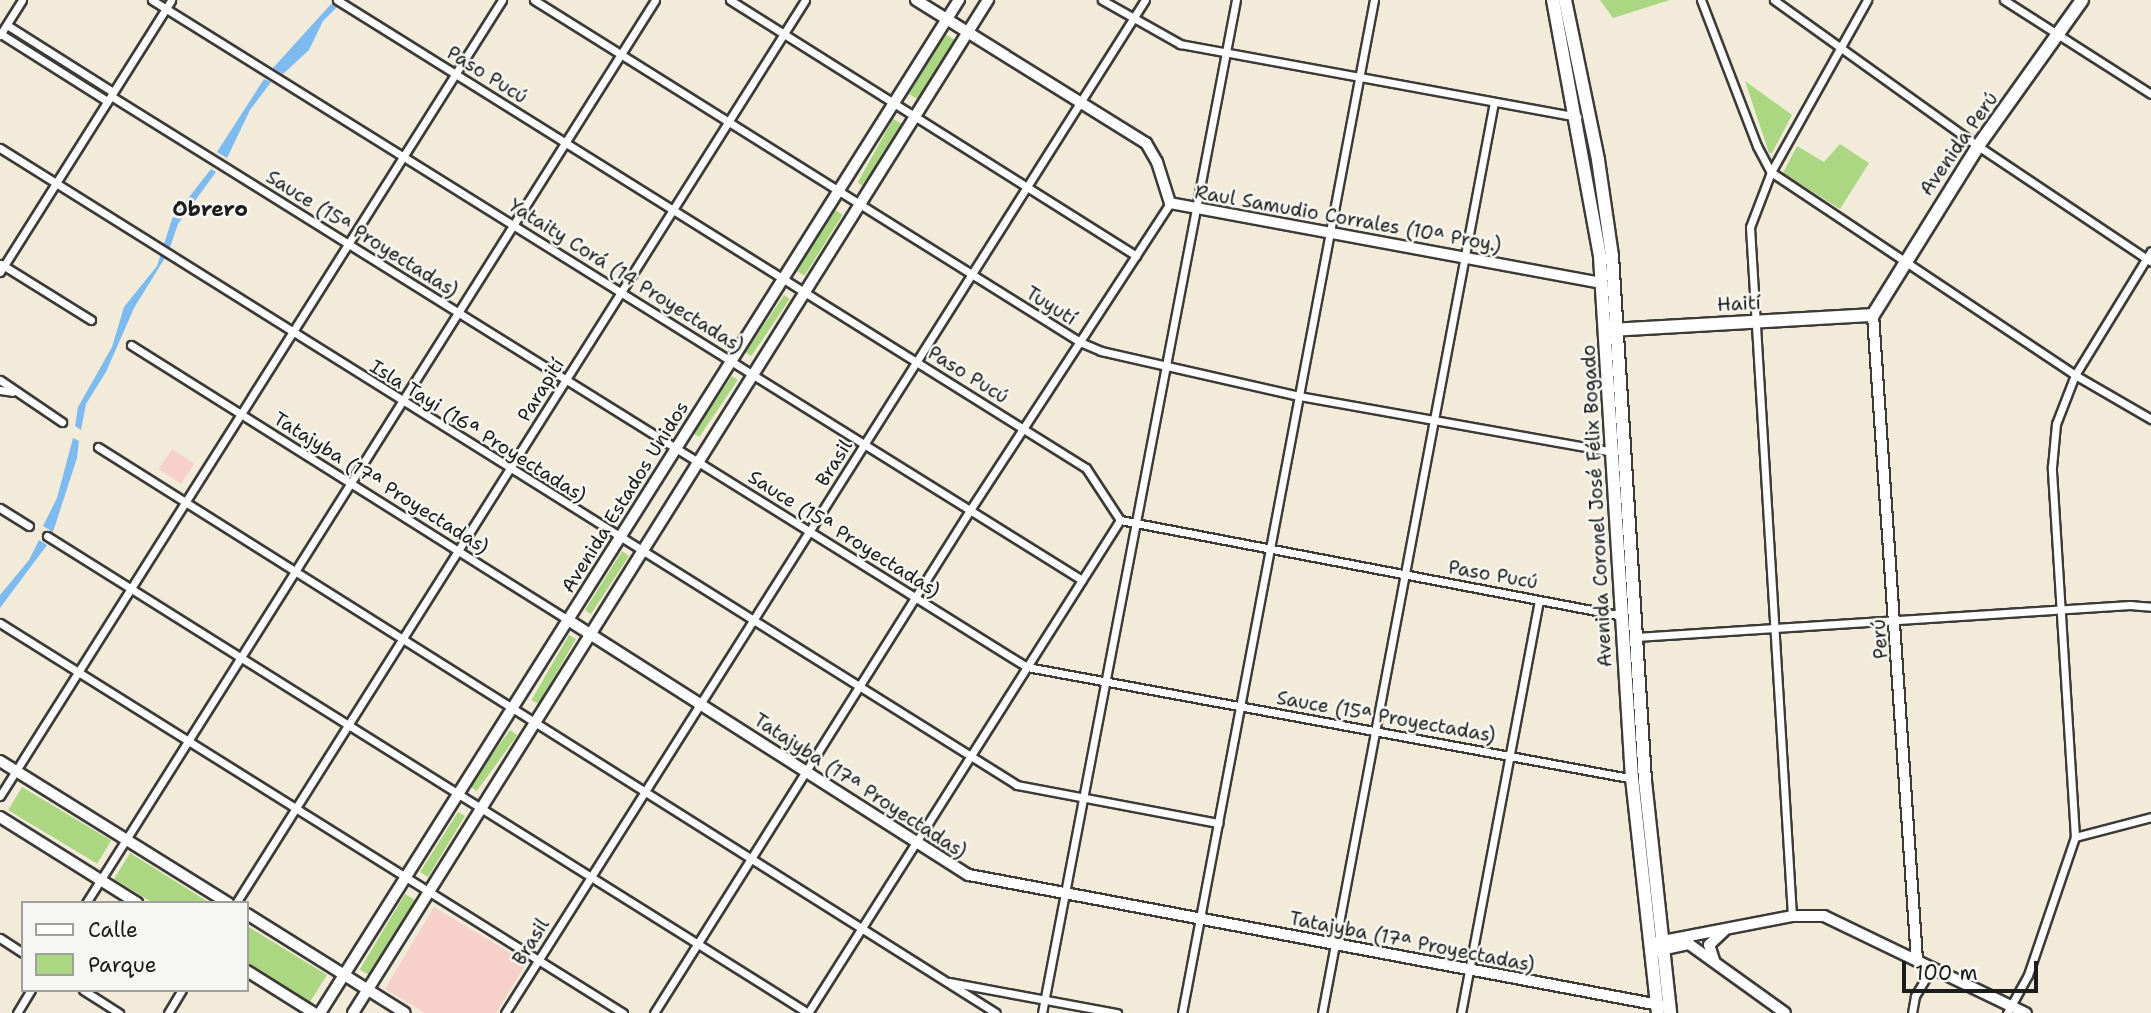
<!DOCTYPE html>
<html>
<head>
<meta charset="utf-8">
<style>
  body { margin:0 }
  #map { position:relative; width:2151px; height:1013px; overflow:hidden; background:#f2ebda; font-family:"Shantell Sans",sans-serif }
  div>[style] { position:absolute }
  [style*='--x'] { left:calc(var(--x)*1px); top:calc(var(--y)*1px); width:calc(var(--w)*1px); rotate:calc(var(--a)*1deg) }
  .built>* { inset:0; background:#f7d0c9; transform-origin:0 0 }
  .green>* { inset:0; background:#acd782; transform-origin:0 0 }
  .water>* { inset:0; background:#7cbaef }
  .roads { filter:drop-shadow(2px 0 #3c3b38) drop-shadow(-2px 0 #3c3b38) drop-shadow(0 2px #3c3b38) drop-shadow(0 -2px #3c3b38) }
  .minor>* { height:7px; margin:-3.5px; padding:0 3.5px; transform-origin:3.5px; border-radius:3.5px; background:#fff }
  .tertiary>* { height:10px; margin:-5px; padding:0 5px; transform-origin:5px; border-radius:5px; background:#fff }
  .secondary>* { height:10px; margin:-5px; padding:0 5px; transform-origin:5px; border-radius:5px; background:#fff }
  .primary>* { height:12px; margin:-6px; padding:0 6px; transform-origin:6px; border-radius:6px; background:#fff }
  span { translate:-50% -50%; white-space:nowrap; text-align:center; line-height:1.15; -webkit-text-stroke:5px #f6f6f2; paint-order:stroke }
  .street-label { font-size:19px; color:#1c1c1c }
  .neighbourhood-label { font-size:21px; color:#1c1c1c; font-weight:700 }
  .legend { position:absolute; left:21px; top:901px; width:228px; height:91px; box-sizing:border-box; background:#f6f6f2; border:2px solid #9f9f9c; margin:0; padding:9px 12px; list-style:none; font-size:21px; color:#1c1c1c }
  .legend li { display:flex; align-items:center; gap:14px; height:35px }
  .legend b { width:35px; border:2px solid #9f9f9c }
  .scale { position:absolute; left:1902px; top:961px; width:136px; height:32px; box-sizing:border-box; border:4px solid #1c1c1c; border-top:0; padding-left:9px; font-size:21px; line-height:24px; white-space:nowrap; color:#1c1c1c; -webkit-text-stroke:5px #f6f6f2; paint-order:stroke }
</style>
</head>
<body>
<div id="map">
  <div class="built">
    <i style="left:172px;top:449px;width:27px;height:24px;rotate:34deg"></i>
    <i style="clip-path:polygon(434px 907px,522px 960px,524px 967px,496px 1013px,425px 1013px,385px 989px)"></i>
  </div>
  <div class="green">
    <i style="clip-path:polygon(1600px 0,1670px 0,1613px 18px)"></i>
    <i style="left:945px;top:34px;width:12px;height:70px;rotate:31deg"></i>
    <i style="clip-path:polygon(1745px 81px,1792px 115px,1772px 153px,1769px 153px)"></i>
    <i style="left:893px;top:119px;width:10px;height:73px;rotate:29deg"></i>
    <i style="clip-path:polygon(1840px 144px,1869px 163px,1840px 209px,1783px 173px,1797px 146px,1824px 162px)"></i>
    <i style="left:835px;top:210px;width:9px;height:72px;rotate:32deg"></i>
    <i style="left:784px;top:295px;width:7px;height:69px;rotate:34deg"></i>
    <i style="left:732px;top:376px;width:7px;height:69px;rotate:34deg"></i>
    <i style="clip-path:polygon(622px 551px,629px 556px,591px 614px,585px 610px)"></i>
    <i style="left:569px;top:635px;width:8px;height:75px;rotate:30deg"></i>
    <i style="left:510px;top:730px;width:9px;height:69px;rotate:36deg"></i>
    <i style="left:22px;top:787px;width:104px;height:27px;rotate:31deg"></i>
    <i style="clip-path:polygon(458px 812px,465px 816px,428px 877px,420px 872px)"></i>
    <i style="clip-path:polygon(130px 853px,210px 903px,153px 903px,114px 879px)"></i>
    <i style="left:405px;top:894px;width:12px;height:88px;rotate:31deg"></i>
    <i style="clip-path:polygon(247px 926px,327px 975px,310px 1002px,247px 964px)"></i>
  </div>
  <div class="water">
    <i style="clip-path:polygon(331px 4px,337px 7px,323px 21px,309px 50px,283px 74px,273px 68px)"></i>
    <i style="clip-path:polygon(264px 79px,271px 82px,250px 110px,227px 158px,217px 152px)"></i>
    <i style="clip-path:polygon(211px 169px,216px 172px,178px 224px,168px 253px,134px 308px,106px 372px,86px 404px,81px 430px,75px 426px,78px 407px,112px 347px,124px 307px,157px 266px,172px 219px)"></i>
    <i style="clip-path:polygon(73px 438px,79px 441px,77px 458px,53px 532px,43px 526px,57px 498px)"></i>
    <i style="clip-path:polygon(39px 540px,47px 545px,0 608px,0 595px,29px 560px)"></i>
  </div>
  <div class="roads">
    <div class="minor">
      <i style="--x:152;--y:0;--w:1096;--a:31.95"></i>
      <i style="--x:337;--y:0;--w:883;--a:32"></i>
      <i style="--x:1086;--y:468;--w:62;--a:56.8"></i>
      <i style="--x:1120;--y:520;--w:512;--a:10.81"></i>
      <i style="--x:534;--y:0;--w:644;--a:32.06"></i>
      <i style="--x:1080;--y:342;--w:23;--a:23"></i>
      <i style="--x:1101;--y:351;--w:203;--a:12.8"></i>
      <i style="--x:1299;--y:396;--w:319;--a:10.1"></i>
      <i style="--x:730;--y:0;--w:480;--a:32.2"></i>
      <i style="--x:1102;--y:0;--w:90;--a:29.4"></i>
      <i style="--x:1180;--y:44;--w:404;--a:10.4"></i>
      <i style="--x:1701;--y:0;--w:156;--a:69"></i>
      <i style="--x:1757;--y:146;--w:30;--a:62"></i>
      <i style="--x:1771;--y:172;--w:366;--a:33.7"></i>
      <i style="--x:2075;--y:375;--w:88;--a:30.1"></i>
      <i style="--x:1774;--y:0;--w:251;--a:35.6"></i>
      <i style="--x:1978;--y:146;--w:208;--a:33.8"></i>
      <i style="--x:2004;--y:0;--w:174;--a:32.6"></i>
      <i style="--x:7;--y:25;--w:125;--a:32.3"></i>
      <i style="--x:1;--y:34;--w:125;--a:32.3"></i>
      <i style="--x:0;--y:35;--w:41;--a:-57.8"></i>
      <i style="--x:111;--y:96;--w:1079;--a:31.94"></i>
      <i style="--x:1027;--y:667;--w:617;--a:10.45"></i>
      <i style="--x:0;--y:148;--w:1200;--a:32.06"></i>
      <i style="--x:1017;--y:785;--w:205;--a:10.7"></i>
      <i style="--x:1;--y:264;--w:106;--a:31.9"></i>
      <i style="--x:0;--y:272;--w:321;--a:-57.8"></i>
      <i style="--x:131;--y:345;--w:516;--a:32.18"></i>
      <i style="--x:0;--y:380;--w:75;--a:34.1"></i>
      <i style="--x:0;--y:390;--w:12;--a:9"></i>
      <i style="--x:98;--y:447;--w:1061;--a:32.22"></i>
      <i style="--x:0;--y:508;--w:34;--a:32"></i>
      <i style="--x:47;--y:536;--w:898;--a:32.08"></i>
      <i style="--x:0;--y:623;--w:735;--a:32.05"></i>
      <i style="--x:1636;--y:637;--w:495;--a:-3.7"></i>
      <i style="--x:2130;--y:605;--w:21;--a:5"></i>
      <i style="--x:0;--y:796;--w:941;--a:-57.76"></i>
      <i style="--x:2075;--y:837;--w:79;--a:-14.7"></i>
      <i style="--x:86;--y:903;--w:1067;--a:-57.78"></i>
      <i style="--x:236;--y:903;--w:1067;--a:-57.78"></i>
      <i style="--x:1792;--y:916;--w:690;--a:-93.49"></i>
      <i style="--x:1750;--y:227;--w:59;--a:-69.1"></i>
      <i style="--x:1771;--y:172;--w:197;--a:-60.8"></i>
      <i style="--x:0;--y:938;--w:27;--a:33"></i>
      <i style="--x:949;--y:982;--w:171;--a:10.5"></i>
      <i style="--x:83;--y:990;--w:43;--a:32.6"></i>
      <i style="--x:17;--y:1013;--w:27;--a:-59"></i>
      <i style="--x:168;--y:1013;--w:27;--a:-59"></i>
      <i style="--x:505;--y:1013;--w:1198;--a:-57.72"></i>
      <i style="--x:654;--y:1013;--w:594;--a:-57.86"></i>
      <i style="--x:970;--y:510;--w:366;--a:-56.9"></i>
      <i style="--x:808;--y:1013;--w:583;--a:-57.67"></i>
      <i style="--x:1042;--y:1013;--w:1031;--a:-79.16"></i>
      <i style="--x:1182;--y:1013;--w:1031;--a:-79.27"></i>
      <i style="--x:1322;--y:1013;--w:927;--a:-79.31"></i>
      <i style="--x:1461;--y:1013;--w:420;--a:-79.3"></i>
      <i style="--x:1912;--y:1013;--w:17;--a:-80"></i>
      <i style="--x:1915;--y:996;--w:33;--a:-59"></i>
      <i style="--x:2007;--y:1013;--w:43;--a:-61.1"></i>
      <i style="--x:2028;--y:975;--w:146;--a:-71.2"></i>
      <i style="--x:2075;--y:837;--w:371;--a:-93.6"></i>
      <i style="--x:2052;--y:467;--w:43;--a:-84.7"></i>
      <i style="--x:2056;--y:424;--w:53;--a:-68.8"></i>
      <i style="--x:2075;--y:375;--w:145;--a:-58.5"></i>
    </div>
    <div class="tertiary">
      <i style="--x:916;--y:0;--w:271;--a:31.9"></i>
      <i style="--x:1146;--y:143;--w:22;--a:60"></i>
      <i style="--x:1157;--y:162;--w:43;--a:72.4"></i>
      <i style="--x:1170;--y:203;--w:440;--a:10.5"></i>
      <i style="--x:1873;--y:315;--w:647;--a:86.1"></i>
      <i style="--x:568;--y:620;--w:475;--a:32.5"></i>
      <i style="--x:969;--y:875;--w:707;--a:10.67"></i>
      <i style="--x:1658;--y:942;--w:136;--a:-11"></i>
      <i style="--x:1792;--y:916;--w:32;--a:0"></i>
      <i style="--x:1824;--y:916;--w:224;--a:25.7"></i>
      <i style="--x:1656;--y:951;--w:34;--a:-12"></i>
      <i style="--x:1689;--y:944;--w:118;--a:35.7"></i>
      <i style="--x:1714;--y:960;--w:16;--a:-108"></i>
      <i style="--x:1709;--y:945;--w:21;--a:-43"></i>
    </div>
    <div class="secondary">
      <i style="--x:0;--y:761;--w:269;--a:31.9"></i>
      <i style="--x:0;--y:817;--w:162;--a:32.1"></i>
      <i style="--x:247;--y:914;--w:186;--a:32.1"></i>
      <i style="--x:247;--y:971;--w:79;--a:32.1"></i>
      <i style="--x:320;--y:1013;--w:1198;--a:-57.76"></i>
      <i style="--x:353;--y:1013;--w:1196;--a:-57.92"></i>
    </div>
    <div class="primary">
      <i style="--x:1553;--y:0;--w:261;--a:79.6"></i>
      <i style="--x:1600;--y:257;--w:522;--a:86.49"></i>
      <i style="--x:1632;--y:778;--w:236;--a:83.7"></i>
      <i style="--x:1565;--y:0;--w:163;--a:78.3"></i>
      <i style="--x:1598;--y:160;--w:97;--a:81.7"></i>
      <i style="--x:1612;--y:256;--w:526;--a:86.4"></i>
      <i style="--x:1645;--y:781;--w:233;--a:83.8"></i>
      <i style="--x:1612;--y:330;--w:261;--a:-3.3"></i>
      <i style="--x:1873;--y:315;--w:199;--a:-58.1"></i>
      <i style="--x:1978;--y:146;--w:179;--a:-54.5"></i>
    </div>
  </div>
  <div class="street-label">
    <span style="left:487px;top:75px;rotate:32deg">Paso Pucú</span>
    <span style="left:1959px;top:144px;rotate:-55deg">Avenida Perú</span>
    <span style="left:1348px;top:219px;rotate:10deg">Raul Samudio Corrales (10ª Proy.)</span>
    <span style="left:362px;top:234px;rotate:32deg">Sauce (15ª Proyectadas)</span>
    <span style="left:626px;top:276px;rotate:32deg">Yataity Corá (14 Proyectadas)</span>
    <span style="left:1739px;top:304px;rotate:-3deg">Haití</span>
    <span style="left:1051px;top:306px;rotate:32deg">Tuyutí</span>
    <span style="left:968px;top:375px;rotate:32deg">Paso Pucú</span>
    <span style="left:541px;top:390px;rotate:-58deg">Parapití</span>
    <span style="left:478px;top:431px;rotate:32deg">Isla Tayi (16ª Proyectadas)</span>
    <span style="left:834px;top:463px;rotate:-58deg">Brasil</span>
    <span style="left:381px;top:483px;rotate:32deg">Tatajyba (17ª Proyectadas)</span>
    <span style="left:625px;top:497px;rotate:-58deg">Avenida Estados Unidos</span>
    <span style="left:1597px;top:506px;rotate:-93deg">Avenida Coronel José Félix Bogado</span>
    <span style="left:844px;top:534px;rotate:32deg">Sauce (15ª Proyectadas)</span>
    <span style="left:1493px;top:575px;rotate:10deg">Paso Pucú</span>
    <span style="left:1880px;top:639px;rotate:-94deg">Perú</span>
    <span style="left:1386px;top:717px;rotate:10deg">Sauce (15ª Proyectadas)</span>
    <span style="left:860px;top:786px;rotate:33deg">Tatajyba (17ª Proyectadas)</span>
    <span style="left:531px;top:942px;rotate:-58deg">Brasil</span>
    <span style="left:1412px;top:942px;rotate:11deg">Tatajyba (17ª Proyectadas)</span>
  </div>
  <div class="neighbourhood-label">
    <span style="left:210px;top:209px">Obrero</span>
  </div>
  <ul class="legend">
  <li><b style="height:9px;background:#fff"></b>Calle</li>
  <li><b style="height:19px;background:#acd782"></b>Parque</li>
  </ul>
  <div class="scale">100 m</div>
</div>
</body>
</html>
